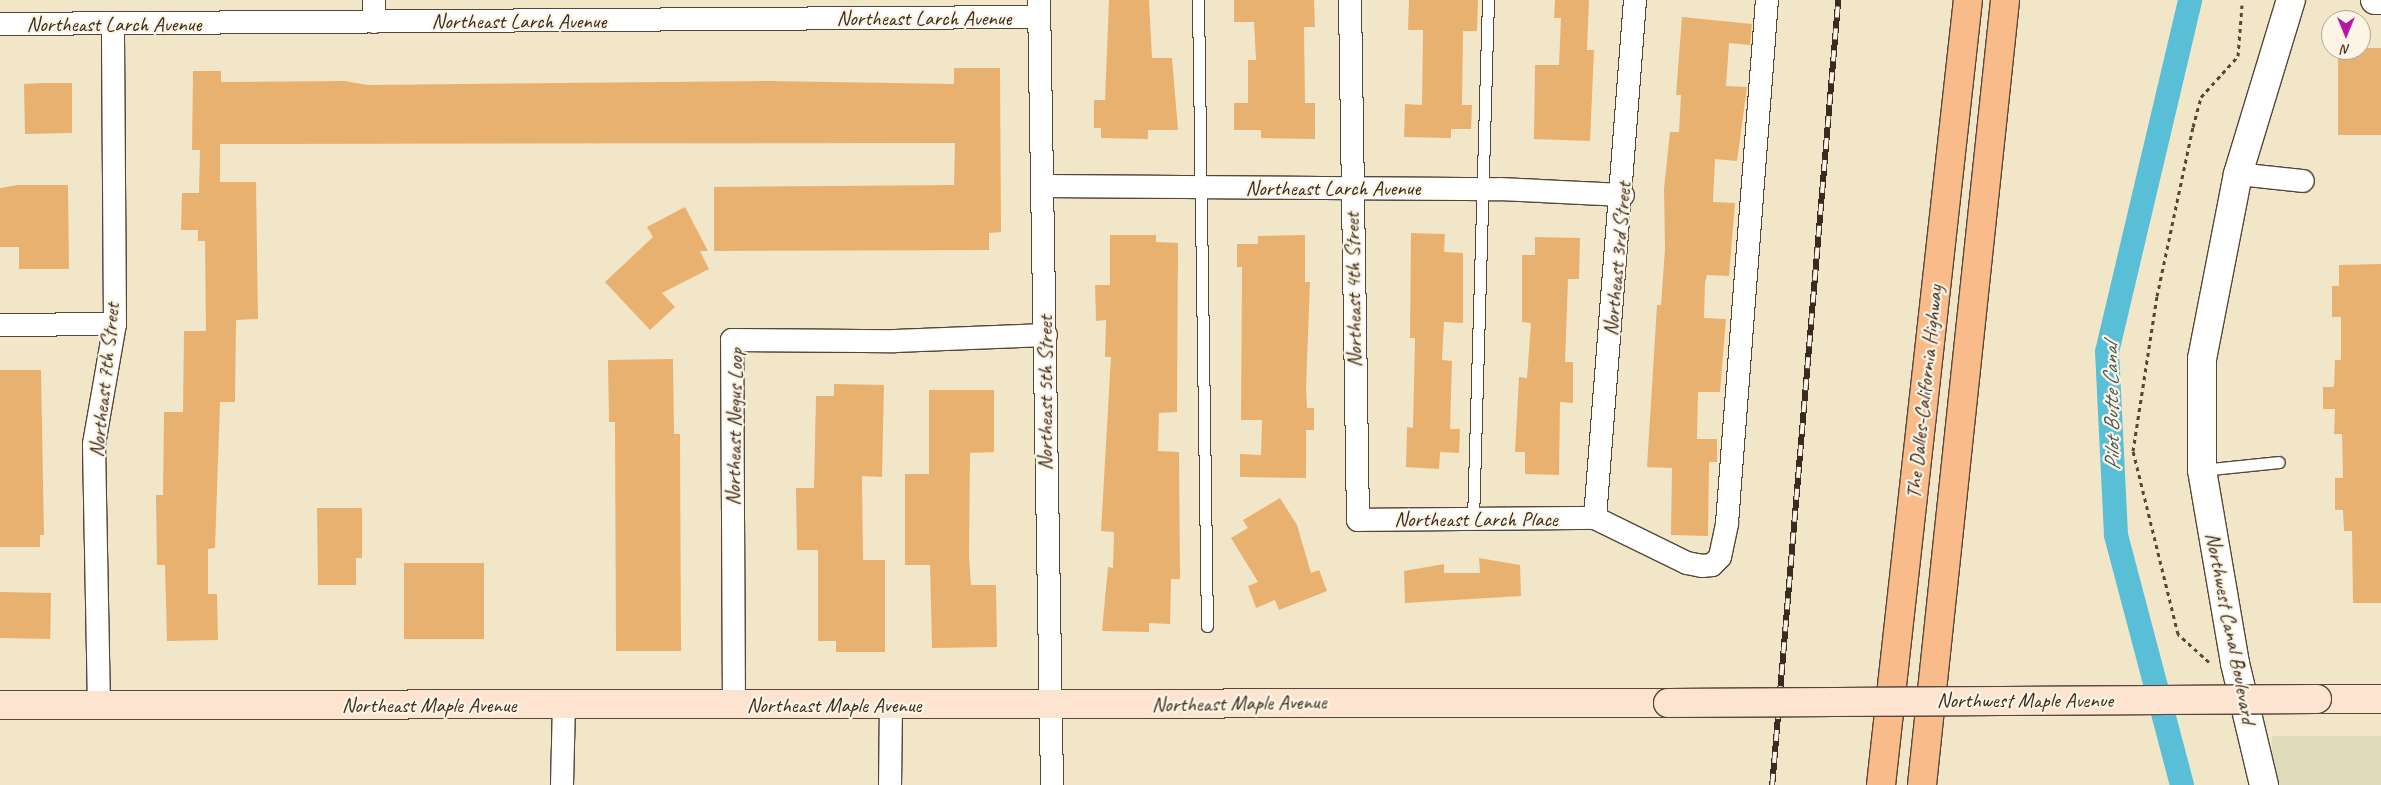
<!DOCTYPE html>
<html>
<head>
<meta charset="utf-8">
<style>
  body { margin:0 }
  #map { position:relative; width:2381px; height:785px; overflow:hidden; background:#f2e6c9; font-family:Caveat,sans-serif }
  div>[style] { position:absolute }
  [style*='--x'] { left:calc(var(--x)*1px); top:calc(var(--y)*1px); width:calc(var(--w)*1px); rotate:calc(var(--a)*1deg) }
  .built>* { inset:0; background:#e0dcbb; transform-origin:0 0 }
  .canal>* { height:24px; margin:-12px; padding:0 12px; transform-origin:12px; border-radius:12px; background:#59bfd7 }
  .building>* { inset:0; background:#e9b16f; transform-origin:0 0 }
  .path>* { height:3px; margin-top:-1.5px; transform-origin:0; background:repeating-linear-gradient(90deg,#564638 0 4px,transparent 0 8px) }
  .roads { filter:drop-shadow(1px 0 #564638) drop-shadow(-1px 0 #564638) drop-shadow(0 1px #564638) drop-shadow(0 -1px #564638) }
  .service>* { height:11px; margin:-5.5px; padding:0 5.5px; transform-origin:5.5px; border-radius:5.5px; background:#fff }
  .minor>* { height:22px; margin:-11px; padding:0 11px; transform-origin:11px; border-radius:11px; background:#fff }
  .tertiary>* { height:28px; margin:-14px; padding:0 14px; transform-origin:14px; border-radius:14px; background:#fff }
  .secondary>* { height:28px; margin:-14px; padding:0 14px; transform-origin:14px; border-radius:14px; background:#fde4d1 }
  .trunk>* { height:28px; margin:-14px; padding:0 14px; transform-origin:14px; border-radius:14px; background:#fabb8b }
  .rail>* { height:5.5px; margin-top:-2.75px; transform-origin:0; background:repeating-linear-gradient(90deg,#fcf5e5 0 11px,#3b2a1e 0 22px); box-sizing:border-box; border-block:1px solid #3b2a1e }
  .bridges { filter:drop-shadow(1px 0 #564638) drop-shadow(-1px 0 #564638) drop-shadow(0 1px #564638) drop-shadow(0 -1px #564638) }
  .secondary-bridge>* { height:28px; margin:-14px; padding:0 14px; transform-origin:14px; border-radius:14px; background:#fde4d1 }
  span { translate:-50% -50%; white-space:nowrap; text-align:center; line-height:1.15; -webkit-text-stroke:4.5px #fcf5e5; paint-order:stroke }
  .street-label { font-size:21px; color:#3b2a1e }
  .water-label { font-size:22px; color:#445756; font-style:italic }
  .north { position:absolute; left:2321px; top:10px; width:50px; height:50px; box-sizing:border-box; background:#fcf5e5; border:1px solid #afa495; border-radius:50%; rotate:180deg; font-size:14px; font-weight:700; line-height:20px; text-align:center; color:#3b2a1e }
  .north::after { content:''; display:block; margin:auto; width:18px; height:22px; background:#b5179e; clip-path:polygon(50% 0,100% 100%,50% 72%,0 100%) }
</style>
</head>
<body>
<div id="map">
  <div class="built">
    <i style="left:2381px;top:736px;width:49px;height:109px;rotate:90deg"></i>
  </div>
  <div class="canal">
    <i style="--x:2182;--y:785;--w:259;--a:-104.8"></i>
    <i style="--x:2116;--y:535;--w:183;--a:-92.8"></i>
    <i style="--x:2107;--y:352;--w:362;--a:-76.7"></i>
  </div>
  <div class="building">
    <i style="clip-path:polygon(1109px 0,1149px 0,1152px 58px,1172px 58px,1178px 130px,1148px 130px,1148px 139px,1101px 138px,1101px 128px,1094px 128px,1094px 100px,1105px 100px)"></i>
    <i style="clip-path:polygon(1234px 0,1314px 0,1315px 27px,1304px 27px,1305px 103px,1315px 103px,1315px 139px,1261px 138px,1261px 130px,1234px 130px,1234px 103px,1248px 103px,1248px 60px,1256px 60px,1254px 22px,1234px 22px)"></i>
    <i style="clip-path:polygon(1409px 0,1478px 0,1477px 31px,1463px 31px,1462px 105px,1472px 105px,1471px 129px,1451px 129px,1451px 138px,1404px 137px,1405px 104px,1422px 105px,1423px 30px,1408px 30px)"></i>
    <i style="clip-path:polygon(1555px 0,1589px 0,1587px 50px,1594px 50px,1590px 141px,1534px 139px,1535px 65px,1559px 65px,1561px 18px,1554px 18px)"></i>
    <i style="clip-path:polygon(1682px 17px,1752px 24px,1750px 45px,1729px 43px,1726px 86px,1747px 87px,1737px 161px,1715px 159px,1713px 202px,1735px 203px,1729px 276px,1707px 275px,1705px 283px,1704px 318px,1726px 319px,1720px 392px,1698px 392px,1697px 439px,1717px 439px,1717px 462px,1709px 462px,1708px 536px,1671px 535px,1672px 468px,1647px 467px,1657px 305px,1661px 305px,1665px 249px,1664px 189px,1670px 132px,1679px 132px,1681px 95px,1676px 95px)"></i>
    <i style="left:2381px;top:48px;width:87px;height:43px;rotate:90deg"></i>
    <i style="clip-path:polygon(954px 68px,1000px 68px,1001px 232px,989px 233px,989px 250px,714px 251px,714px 187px,954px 185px,955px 143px,220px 144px,220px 182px,256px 182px,258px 319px,236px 320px,235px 402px,220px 402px,215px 548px,208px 549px,208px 594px,217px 594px,218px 640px,167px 641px,165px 565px,157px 565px,156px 495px,163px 495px,164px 412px,183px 412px,184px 331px,206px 331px,205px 241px,198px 241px,198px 230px,181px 230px,182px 193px,199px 193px,200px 150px,192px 150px,193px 71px,221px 71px,221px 82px,344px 81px,368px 85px,769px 81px,954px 84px)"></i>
    <i style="clip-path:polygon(44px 83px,72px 83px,72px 133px,25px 134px,24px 84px)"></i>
    <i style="clip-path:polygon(18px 185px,68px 185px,69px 269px,19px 269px,19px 247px,0 247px,0 188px)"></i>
    <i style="clip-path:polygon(685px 207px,708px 251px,700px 251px,709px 269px,662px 293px,675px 307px,650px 330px,605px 282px,653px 237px,647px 227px)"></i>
    <i style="clip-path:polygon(1411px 233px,1445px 234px,1444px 252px,1463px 253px,1463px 323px,1444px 322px,1442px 360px,1452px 361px,1450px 429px,1460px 429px,1459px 453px,1440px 452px,1439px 469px,1406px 467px,1407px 427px,1413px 428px,1415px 338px,1410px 338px)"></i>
    <i style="clip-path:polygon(1110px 235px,1156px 235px,1156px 242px,1178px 243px,1177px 412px,1159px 413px,1158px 451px,1179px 452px,1180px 579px,1171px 579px,1170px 624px,1149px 623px,1149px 632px,1102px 631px,1108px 567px,1113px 568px,1114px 532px,1101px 531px,1111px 357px,1105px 357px,1106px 320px,1096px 321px,1095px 285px,1110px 285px)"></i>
    <i style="clip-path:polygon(1305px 235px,1305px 282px,1310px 282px,1306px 388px,1307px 408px,1314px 408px,1314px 430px,1306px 430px,1306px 478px,1240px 477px,1240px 454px,1261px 455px,1262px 420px,1241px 420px,1242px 267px,1237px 267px,1237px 244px,1258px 244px,1258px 236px)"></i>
    <i style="clip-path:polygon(1535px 237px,1580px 238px,1579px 279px,1568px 279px,1565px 362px,1573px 362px,1573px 403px,1560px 402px,1559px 475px,1525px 474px,1525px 452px,1515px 452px,1519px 377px,1527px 378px,1531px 323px,1522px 322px,1522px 255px,1535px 255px)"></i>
    <i style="clip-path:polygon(2381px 264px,2381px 603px,2353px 603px,2352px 531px,2344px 531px,2343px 510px,2335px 510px,2335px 478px,2343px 478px,2342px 434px,2334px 434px,2335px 409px,2323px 409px,2323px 387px,2334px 387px,2335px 360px,2341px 360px,2341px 317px,2332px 317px,2332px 286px,2339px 286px,2339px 265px)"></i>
    <i style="clip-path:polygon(673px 359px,674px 434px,680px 434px,681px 651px,616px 651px,615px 422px,609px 422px,608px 360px)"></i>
    <i style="clip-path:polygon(0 370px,41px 370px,44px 535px,40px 535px,40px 547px,0 547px)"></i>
    <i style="clip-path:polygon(834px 384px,884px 385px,882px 477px,862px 476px,863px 560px,885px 560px,885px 652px,836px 652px,836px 641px,818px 641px,818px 550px,797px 550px,796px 488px,814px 488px,816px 396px,834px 396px)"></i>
    <i style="clip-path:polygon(929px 390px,994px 390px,994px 452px,970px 453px,969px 557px,971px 585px,996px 585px,997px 647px,932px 648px,930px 565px,905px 565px,905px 474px,929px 474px)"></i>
    <i style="clip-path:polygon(1280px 498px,1297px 525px,1311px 573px,1319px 570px,1327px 591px,1279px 610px,1275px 600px,1256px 608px,1248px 586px,1258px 582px,1231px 538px,1248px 528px,1243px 520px)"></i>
    <i style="clip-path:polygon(317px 508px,362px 508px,362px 558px,356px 558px,356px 585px,318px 585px)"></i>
    <i style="clip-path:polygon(1479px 558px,1520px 565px,1521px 596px,1405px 603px,1404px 571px,1444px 564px,1444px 573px,1480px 573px)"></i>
    <i style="left:404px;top:563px;width:80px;height:76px"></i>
    <i style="left:0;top:592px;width:51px;height:46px;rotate:1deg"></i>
  </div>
  <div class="path">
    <i style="--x:2209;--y:662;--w:42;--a:-137.9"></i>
    <i style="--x:2178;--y:634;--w:188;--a:-103.8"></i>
    <i style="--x:2133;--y:451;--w:157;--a:-81.2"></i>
    <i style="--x:2157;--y:296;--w:173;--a:-78"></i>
    <i style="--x:2193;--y:127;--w:31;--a:-75"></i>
    <i style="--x:2201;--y:97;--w:55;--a:-47.9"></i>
    <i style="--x:2238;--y:56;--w:51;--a:-85.5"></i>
  </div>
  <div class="roads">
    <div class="service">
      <i style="--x:1198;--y:0;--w:626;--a:89.18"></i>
      <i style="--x:2202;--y:470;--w:77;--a:-5.9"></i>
      <i style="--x:1473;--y:520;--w:520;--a:-88.35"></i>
    </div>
    <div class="minor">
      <i style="--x:374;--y:0;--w:22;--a:90"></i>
      <i style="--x:1039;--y:0;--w:785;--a:89.05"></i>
      <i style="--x:1350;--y:0;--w:520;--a:89.12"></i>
      <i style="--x:1358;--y:520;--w:237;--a:-0.5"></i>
      <i style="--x:1595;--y:518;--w:102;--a:26.1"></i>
      <i style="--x:1687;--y:563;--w:15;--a:11"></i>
      <i style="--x:1702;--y:566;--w:10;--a:-6"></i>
      <i style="--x:1712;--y:565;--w:11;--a:-45"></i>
      <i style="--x:1720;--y:557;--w:35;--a:-78"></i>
      <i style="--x:1727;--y:523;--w:525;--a:-85.63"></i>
      <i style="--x:0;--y:24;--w:1039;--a:-0.39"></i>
      <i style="--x:2238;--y:174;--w:65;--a:6.1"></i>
      <i style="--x:1042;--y:186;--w:457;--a:0.4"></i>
      <i style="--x:1499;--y:189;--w:124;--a:2.8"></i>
      <i style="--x:0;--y:325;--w:115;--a:-0.5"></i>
      <i style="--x:1595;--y:518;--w:520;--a:-85.58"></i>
      <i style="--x:734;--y:705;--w:365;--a:-90.3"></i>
      <i style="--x:732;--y:340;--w:163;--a:0.4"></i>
      <i style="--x:895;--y:341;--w:151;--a:-2.3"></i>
      <i style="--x:99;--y:706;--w:262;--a:-91.1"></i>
      <i style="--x:94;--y:444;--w:122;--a:-80.1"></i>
      <i style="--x:115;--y:324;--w:300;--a:-90.4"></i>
      <i style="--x:562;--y:785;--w:80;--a:-88.6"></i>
      <i style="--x:890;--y:785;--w:80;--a:-89.3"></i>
    </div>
    <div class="tertiary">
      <i style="--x:2375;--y:0;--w:6;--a:0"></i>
      <i style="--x:2264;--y:785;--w:125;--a:-103.4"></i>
      <i style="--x:2235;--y:663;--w:196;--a:-99.7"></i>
      <i style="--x:2202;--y:470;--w:111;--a:-90"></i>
      <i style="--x:2202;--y:359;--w:188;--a:-79"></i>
      <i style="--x:2238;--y:174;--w:182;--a:-73.1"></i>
    </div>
    <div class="secondary">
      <i style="--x:2317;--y:699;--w:64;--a:0"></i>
      <i style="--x:0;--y:705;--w:1668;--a:-0.07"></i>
    </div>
    <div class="trunk">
      <i style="--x:1881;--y:785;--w:790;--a:-83.68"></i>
      <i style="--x:1922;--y:785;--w:789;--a:-83.96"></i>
    </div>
  </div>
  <div class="rail">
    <i style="--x:1772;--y:785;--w:788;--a:-85.19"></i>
  </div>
  <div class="bridges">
    <div class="secondary-bridge">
      <i style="--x:1668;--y:703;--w:649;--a:-0.35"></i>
    </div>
  </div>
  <div class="street-label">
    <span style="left:924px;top:18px">Northeast Larch Avenue</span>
    <span style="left:519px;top:21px">Northeast Larch Avenue</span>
    <span style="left:114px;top:24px">Northeast Larch Avenue</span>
    <span style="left:1333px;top:188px">Northeast Larch Avenue</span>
    <span style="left:1617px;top:259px;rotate:-85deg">Northeast 3rd Street</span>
    <span style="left:1353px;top:290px;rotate:-91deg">Northeast 4th Street</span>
    <span style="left:104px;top:380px;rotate:-84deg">Northeast 7th Street</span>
    <span style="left:1924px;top:392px;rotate:-84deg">The Dalles-California Highway</span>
    <span style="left:1045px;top:393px;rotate:-90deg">Northeast 5th Street</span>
    <span style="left:734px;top:427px;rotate:-89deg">Northeast Negus Loop</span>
    <span style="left:1476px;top:519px">Northeast Larch Place</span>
    <span style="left:2231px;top:628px;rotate:79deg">Northwest Canal Boulevard</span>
    <span style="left:2025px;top:700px">Northwest Maple Avenue</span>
    <span style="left:1239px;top:703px;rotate:-1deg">Northeast Maple Avenue</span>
    <span style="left:429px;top:705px">Northeast Maple Avenue</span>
    <span style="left:834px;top:705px">Northeast Maple Avenue</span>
  </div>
  <div class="water-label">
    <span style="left:2112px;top:407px;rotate:-91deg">Pilot Butte Canal</span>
  </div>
  <div class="north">N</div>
</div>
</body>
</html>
